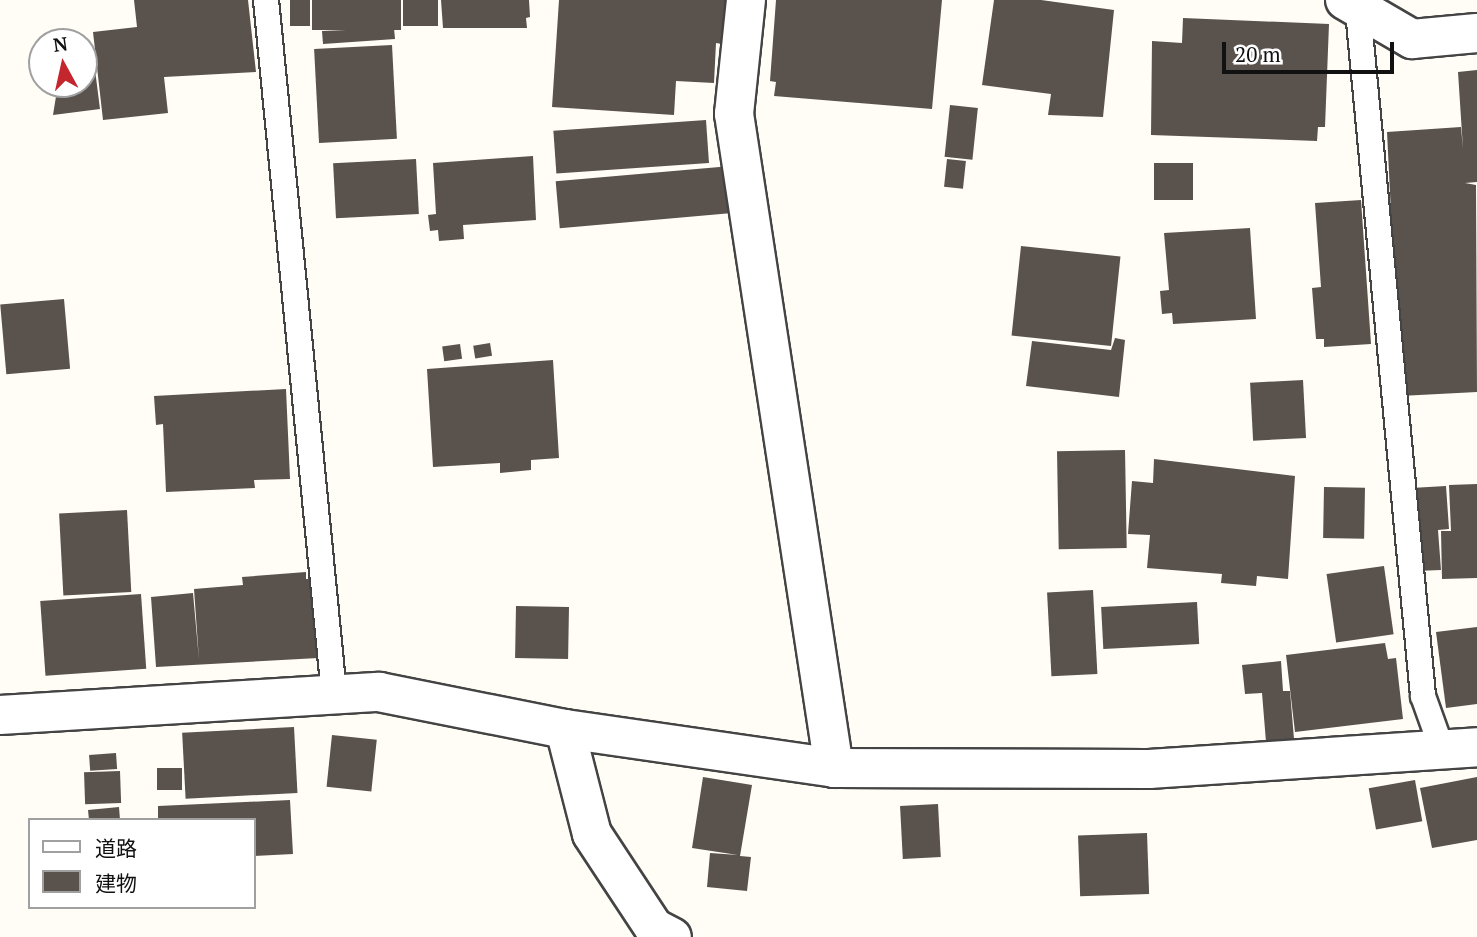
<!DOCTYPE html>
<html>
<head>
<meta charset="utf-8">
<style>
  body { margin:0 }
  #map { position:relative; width:1477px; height:937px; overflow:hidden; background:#fffdf5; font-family:"PT Serif","Noto Sans JP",serif }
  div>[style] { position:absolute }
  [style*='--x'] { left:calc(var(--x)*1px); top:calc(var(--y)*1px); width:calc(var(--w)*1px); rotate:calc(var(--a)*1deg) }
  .building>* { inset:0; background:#5a524d; transform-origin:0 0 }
  .roads { filter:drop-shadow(2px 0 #444) drop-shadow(-2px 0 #444) drop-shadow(0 2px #444) drop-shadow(0 -2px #444) }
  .service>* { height:24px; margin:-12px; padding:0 12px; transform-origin:12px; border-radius:12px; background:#fff }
  .minor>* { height:38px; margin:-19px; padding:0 19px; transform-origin:19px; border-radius:19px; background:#fff }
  span { translate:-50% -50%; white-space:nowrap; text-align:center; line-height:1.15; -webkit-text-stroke:7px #fff; paint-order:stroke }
  .legend { position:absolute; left:28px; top:818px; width:228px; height:91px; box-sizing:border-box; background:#fff; border:2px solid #a0a0a0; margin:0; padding:9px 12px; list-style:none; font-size:21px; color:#111 }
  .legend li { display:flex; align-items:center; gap:14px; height:35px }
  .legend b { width:35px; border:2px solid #a0a0a0 }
  .north { position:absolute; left:28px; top:28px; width:70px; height:70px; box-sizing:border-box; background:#fff; border:2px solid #a0a0a0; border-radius:50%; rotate:352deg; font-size:19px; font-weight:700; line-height:28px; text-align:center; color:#111 }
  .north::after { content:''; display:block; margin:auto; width:24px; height:32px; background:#c4262e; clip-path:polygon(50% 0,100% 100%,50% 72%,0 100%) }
  .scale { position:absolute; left:1222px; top:42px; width:172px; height:32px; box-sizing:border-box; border:4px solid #111; border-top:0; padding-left:9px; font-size:21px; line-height:24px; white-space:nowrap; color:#111; -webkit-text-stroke:5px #fff; paint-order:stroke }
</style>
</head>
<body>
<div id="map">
  <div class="building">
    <i style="clip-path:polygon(134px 0,248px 0,256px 72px,164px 77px,168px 113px,103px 120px,93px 32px,137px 27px)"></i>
    <i style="left:290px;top:0;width:20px;height:26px"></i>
    <i style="left:312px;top:0;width:89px;height:30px"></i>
    <i style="left:403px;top:0;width:35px;height:26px"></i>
    <i style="clip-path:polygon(441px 0,529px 0,530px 17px,526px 18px,527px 28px,443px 28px)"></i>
    <i style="clip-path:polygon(559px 0,730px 0,727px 45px,716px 43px,714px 83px,676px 81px,674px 115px,552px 107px)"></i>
    <i style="clip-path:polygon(776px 0,942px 0,932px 109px,774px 96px,776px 82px,770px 81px)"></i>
    <i style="clip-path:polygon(994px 0,1041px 0,1114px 10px,1103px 117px,1048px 115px,1051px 94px,982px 85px)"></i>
    <i style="clip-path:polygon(1183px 18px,1329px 24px,1325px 127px,1318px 127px,1317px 141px,1151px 135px,1152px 41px,1182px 43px)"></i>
    <i style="clip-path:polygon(394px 28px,395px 39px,323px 44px,322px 31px)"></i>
    <i style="left:392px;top:45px;width:94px;height:78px;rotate:87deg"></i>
    <i style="clip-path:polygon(93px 54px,100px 109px,53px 115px,58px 84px,84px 84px,84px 55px)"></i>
    <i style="clip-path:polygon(1477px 70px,1477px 182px,1465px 183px,1476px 185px,1477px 392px,1400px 396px,1387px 132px,1461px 127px,1463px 149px,1458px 72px)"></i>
    <i style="left:950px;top:105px;width:28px;height:52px;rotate:6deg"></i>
    <i style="left:706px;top:120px;width:43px;height:153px;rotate:86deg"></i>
    <i style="clip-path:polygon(533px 156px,536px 220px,463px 225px,464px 239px,439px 241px,438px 230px,430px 231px,428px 215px,436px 214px,433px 163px)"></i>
    <i style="left:416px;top:159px;width:55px;height:83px;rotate:87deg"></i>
    <i style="left:947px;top:159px;width:19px;height:28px;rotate:6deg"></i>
    <i style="left:1154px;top:163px;width:39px;height:37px"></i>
    <i style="left:731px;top:166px;width:47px;height:176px;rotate:85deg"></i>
    <i style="clip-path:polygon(1361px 200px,1371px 344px,1324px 347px,1324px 339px,1316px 339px,1312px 288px,1321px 287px,1315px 203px)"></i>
    <i style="clip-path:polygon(1250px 228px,1256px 319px,1173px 324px,1172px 313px,1162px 314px,1160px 291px,1169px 290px,1164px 233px)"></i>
    <i style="left:1021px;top:246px;width:100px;height:90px;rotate:6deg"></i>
    <i style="left:64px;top:299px;width:70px;height:64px;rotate:85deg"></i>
    <i style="clip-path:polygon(1115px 338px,1125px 340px,1119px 397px,1026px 386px,1032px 341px,1111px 350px)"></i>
    <i style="left:490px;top:343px;width:13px;height:17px;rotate:81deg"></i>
    <i style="left:460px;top:344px;width:15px;height:18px;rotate:82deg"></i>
    <i style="clip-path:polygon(553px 360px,559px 458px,531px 460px,531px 470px,500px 473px,500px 463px,433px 467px,427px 369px)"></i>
    <i style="left:1303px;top:380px;width:58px;height:53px;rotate:87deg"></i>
    <i style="clip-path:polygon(286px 389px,290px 479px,254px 480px,255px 488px,166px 492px,163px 424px,156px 425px,154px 396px)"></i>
    <i style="left:1125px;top:450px;width:98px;height:68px;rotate:89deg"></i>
    <i style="clip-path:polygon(1154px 459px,1295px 476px,1288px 579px,1257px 576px,1256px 586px,1221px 583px,1222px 574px,1147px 568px,1150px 535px,1128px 534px,1132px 481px,1153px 483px)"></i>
    <i style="clip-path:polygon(1477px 484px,1477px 578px,1442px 579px,1441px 531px,1451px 531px,1449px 485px)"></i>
    <i style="clip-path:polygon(1446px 486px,1449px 529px,1438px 530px,1441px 570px,1416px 571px,1411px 488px)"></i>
    <i style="left:1324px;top:487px;width:41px;height:51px;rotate:1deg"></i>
    <i style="left:127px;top:510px;width:82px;height:68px;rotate:87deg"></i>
    <i style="left:1384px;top:566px;width:69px;height:58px;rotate:82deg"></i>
    <i style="clip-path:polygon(306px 572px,306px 579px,312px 579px,318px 658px,156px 667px,151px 597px,193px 593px,199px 660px,194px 589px,243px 585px,242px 577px)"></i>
    <i style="left:1093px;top:590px;width:84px;height:46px;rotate:87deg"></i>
    <i style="left:141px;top:594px;width:75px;height:101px;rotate:86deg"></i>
    <i style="left:1197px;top:602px;width:42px;height:96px;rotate:87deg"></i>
    <i style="left:516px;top:606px;width:53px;height:52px;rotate:1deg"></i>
    <i style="clip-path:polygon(1477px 627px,1477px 704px,1446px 708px,1436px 632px)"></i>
    <i style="clip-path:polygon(1385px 643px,1388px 659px,1396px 658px,1403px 719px,1295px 732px,1286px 655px)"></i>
    <i style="clip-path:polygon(1281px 661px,1283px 691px,1290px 691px,1294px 739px,1266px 742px,1262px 693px,1245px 694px,1242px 665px)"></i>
    <i style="left:294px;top:727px;width:66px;height:112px;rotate:87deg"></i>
    <i style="left:332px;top:735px;width:45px;height:52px;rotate:6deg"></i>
    <i style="left:116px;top:753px;width:16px;height:27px;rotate:86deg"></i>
    <i style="left:157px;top:768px;width:25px;height:22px"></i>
    <i style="left:120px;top:771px;width:32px;height:36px;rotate:88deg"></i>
    <i style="clip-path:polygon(703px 777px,752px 785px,740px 856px,751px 857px,747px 891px,707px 887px,710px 853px,738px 855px,692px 848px)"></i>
    <i style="clip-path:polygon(1477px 777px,1477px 840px,1432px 848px,1420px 788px)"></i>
    <i style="left:1415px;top:780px;width:42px;height:47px;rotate:80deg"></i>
    <i style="clip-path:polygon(290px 800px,293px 854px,254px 856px,254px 820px,158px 820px,158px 806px)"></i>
    <i style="left:938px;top:804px;width:53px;height:38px;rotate:87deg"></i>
    <i style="clip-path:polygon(119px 807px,120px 820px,89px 820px,88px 810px)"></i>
    <i style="left:1147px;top:833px;width:61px;height:69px;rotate:88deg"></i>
  </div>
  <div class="roads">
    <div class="service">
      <i style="--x:266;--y:0;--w:697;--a:84.4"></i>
      <i style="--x:1357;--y:0;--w:699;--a:84.58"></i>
      <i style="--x:1423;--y:696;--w:56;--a:70.3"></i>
    </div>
    <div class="minor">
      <i style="--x:1345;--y:0;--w:78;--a:30.2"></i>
      <i style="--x:1412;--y:39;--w:65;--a:-5.3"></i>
      <i style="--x:0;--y:715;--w:380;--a:-3.5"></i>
      <i style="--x:379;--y:692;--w:190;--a:11.3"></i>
      <i style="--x:565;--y:729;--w:272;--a:8.2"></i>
      <i style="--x:834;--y:768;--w:662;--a:-98.69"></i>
      <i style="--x:734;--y:114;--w:115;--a:-84"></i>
      <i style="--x:565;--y:729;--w:108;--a:75.6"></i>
      <i style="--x:592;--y:834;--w:113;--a:56.6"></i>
      <i style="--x:654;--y:928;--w:20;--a:27"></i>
      <i style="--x:834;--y:768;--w:315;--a:0.2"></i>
      <i style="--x:1149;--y:769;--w:329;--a:-3.8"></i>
    </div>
  </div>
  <ul class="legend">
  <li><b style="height:9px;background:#fff"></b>道路</li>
  <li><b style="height:19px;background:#5a524d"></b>建物</li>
  </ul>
  <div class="north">N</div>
  <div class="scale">20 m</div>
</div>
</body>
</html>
